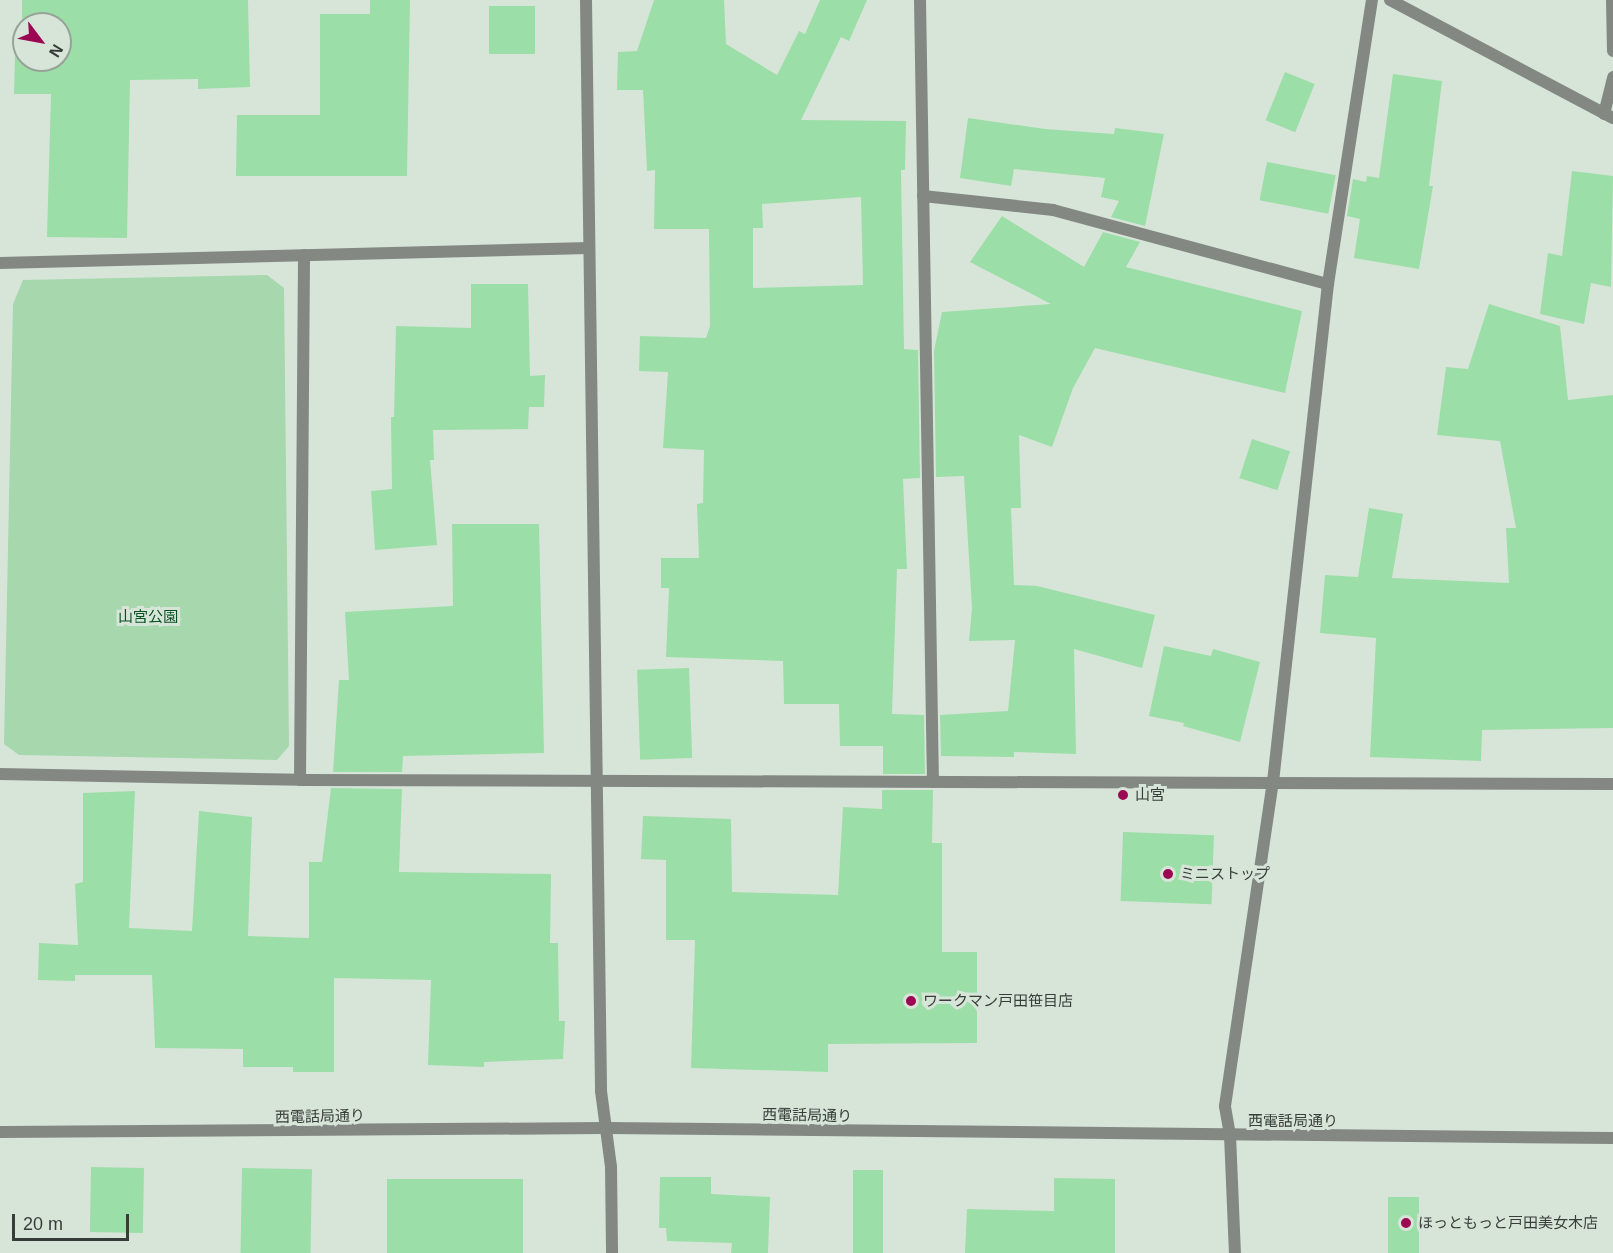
<!DOCTYPE html>
<html>
<head>
<meta charset="utf-8">
<style>
  body { margin:0 }
  #map { position:relative; width:1613px; height:1253px; overflow:hidden; background:#d7e5d9; font-family:Helvetica,"Noto Sans JP",sans-serif }
  div>[style] { position:absolute }
  [style*='--x'] { left:calc(var(--x)*1px); top:calc(var(--y)*1px); width:calc(var(--w)*1px); rotate:calc(var(--a)*1deg) }
  .green>* { inset:0; background:#a6d7ad }
  .building>* { inset:0; background:#9cdea7; transform-origin:0 0 }
  .service>* { height:12px; margin:-6px; padding:0 6px; transform-origin:6px; border-radius:6px; background:#838883 }
  .minor>* { height:12px; margin:-6px; padding:0 6px; transform-origin:6px; border-radius:6px; background:#838883 }
  .tertiary>* { height:12px; margin:-6px; padding:0 6px; transform-origin:6px; border-radius:6px; background:#838883 }
  .dots>* { width:16px; height:16px; translate:-50% -50%; box-sizing:border-box; border:3px solid #d7e5d9; border-radius:50% }
  span { translate:-50% -50%; white-space:nowrap; text-align:center; line-height:1.15; -webkit-text-stroke:6px #d7e5d9; paint-order:stroke }
  .park-label { font-size:15px; color:#065321 }
  .poi-label { font-size:15px; color:#373d38 }
  .left { translate:0 -50%; text-align:left }
  .street-label { font-size:15px; color:#373d38 }
  .north { position:absolute; left:12px; top:12px; width:60px; height:60px; box-sizing:border-box; background:#d7e5d9; border:2px solid #97a299; border-radius:50%; rotate:122deg; font-size:16px; font-weight:700; line-height:24px; text-align:center; color:#373d38 }
  .north::after { content:''; display:block; margin:auto; width:21px; height:27px; background:#9c0754; clip-path:polygon(50% 0,100% 100%,50% 72%,0 100%) }
  .scale { position:absolute; left:12px; top:1214px; width:117px; height:27px; box-sizing:border-box; border:3px solid #373d38; border-top:0; padding-left:8px; font-size:18px; line-height:21px; white-space:nowrap; color:#373d38; -webkit-text-stroke:4px #d7e5d9; paint-order:stroke }
</style>
</head>
<body>
<div id="map">
  <div class="green">
    <i style="clip-path:polygon(267px 275px,284px 288px,289px 746px,277px 760px,19px 755px,4px 744px,13px 304px,23px 280px)"></i>
  </div>
  <div class="building">
    <i style="clip-path:polygon(evenodd,22px 0,248px 0,250px 87px,198px 89px,198px 79px,130px 80px,127px 238px,47px 237px,51px 94px,14px 94px,15px 55px,22px 55px,22px 0,24px 24px,60px 24px,60px 60px,24px 60px,24px 24px)"></i>
    <i style="clip-path:polygon(370px 0,410px 0,407px 176px,236px 176px,237px 115px,320px 115px,320px 14px,370px 14px)"></i>
    <i style="clip-path:polygon(evenodd,654px 0,724px 0,726px 44px,777px 75px,799px 31px,805px 34px,820px 0,867px 0,849px 41px,841px 37px,801px 120px,906px 121px,905px 170px,901px 170px,904px 349px,918px 350px,920px 478px,903px 479px,907px 569px,897px 569px,892px 714px,924px 715px,925px 774px,883px 774px,883px 746px,840px 746px,839px 704px,784px 704px,783px 661px,666px 657px,669px 588px,661px 588px,661px 558px,699px 558px,697px 504px,703px 503px,704px 450px,663px 448px,668px 372px,639px 371px,640px 336px,706px 338px,710px 326px,709px 229px,654px 229px,655px 170px,647px 171px,643px 90px,617px 90px,618px 52px,637px 51px,654px 0,861px 197px,863px 285px,753px 288px,753px 228px,763px 228px,762px 204px,861px 197px)"></i>
    <i style="left:489px;top:6px;width:46px;height:48px"></i>
    <i style="left:1285px;top:72px;width:32px;height:52px;rotate:22deg"></i>
    <i style="clip-path:polygon(1393px 74px,1442px 81px,1429px 186px,1433px 186px,1419px 269px,1354px 258px,1360px 219px,1347px 216px,1353px 179px,1366px 182px,1367px 176px,1379px 178px)"></i>
    <i style="clip-path:polygon(968px 118px,1045px 129px,1114px 134px,1115px 128px,1164px 134px,1145px 226px,1111px 217px,1119px 201px,1101px 197px,1105px 178px,1014px 169px,1011px 186px,960px 178px)"></i>
    <i style="left:1267px;top:162px;width:70px;height:39px;rotate:11deg"></i>
    <i style="clip-path:polygon(1572px 171px,1613px 176px,1611px 287px,1591px 283px,1584px 324px,1540px 314px,1548px 253px,1562px 256px)"></i>
    <i style="clip-path:polygon(1002px 216px,1084px 267px,1103px 232px,1140px 242px,1126px 267px,1302px 311px,1285px 393px,1095px 348px,1073px 388px,1052px 447px,1019px 435px,1021px 508px,1011px 508px,1014px 585px,1037px 586px,1155px 615px,1142px 668px,1074px 649px,1076px 754px,1014px 752px,1014px 757px,941px 756px,940px 715px,1008px 711px,1015px 640px,969px 641px,972px 608px,964px 476px,936px 477px,934px 351px,942px 312px,1051px 304px,970px 262px)"></i>
    <i style="clip-path:polygon(471px 284px,528px 284px,530px 376px,545px 375px,544px 407px,529px 407px,528px 429px,433px 430px,434px 460px,430px 460px,437px 545px,375px 550px,371px 491px,392px 489px,391px 417px,394px 417px,396px 326px,471px 328px)"></i>
    <i style="clip-path:polygon(1489px 304px,1560px 326px,1568px 400px,1613px 395px,1613px 728px,1482px 730px,1481px 761px,1370px 757px,1376px 638px,1320px 633px,1325px 575px,1358px 577px,1369px 508px,1403px 514px,1392px 578px,1509px 583px,1506px 528px,1516px 528px,1500px 441px,1437px 435px,1446px 367px,1468px 369px)"></i>
    <i style="left:1252px;top:439px;width:40px;height:41px;rotate:18deg"></i>
    <i style="clip-path:polygon(452px 524px,539px 524px,544px 753px,403px 756px,402px 772px,333px 772px,339px 680px,349px 680px,345px 612px,453px 606px)"></i>
    <i style="clip-path:polygon(1164px 646px,1211px 656px,1213px 649px,1260px 662px,1240px 742px,1183px 726px,1184px 723px,1149px 716px)"></i>
    <i style="left:689px;top:668px;width:90px;height:52px;rotate:88deg"></i>
    <i style="clip-path:polygon(331px 788px,402px 789px,399px 872px,551px 874px,550px 943px,558px 943px,559px 1021px,565px 1021px,563px 1059px,484px 1062px,484px 1067px,428px 1065px,431px 980px,334px 978px,334px 1072px,293px 1072px,293px 1067px,243px 1067px,243px 1049px,155px 1048px,152px 975px,75px 975px,75px 981px,38px 980px,39px 943px,78px 945px,75px 884px,83px 882px,83px 793px,135px 791px,129px 928px,192px 931px,199px 811px,252px 817px,248px 936px,309px 938px,309px 862px,322px 862px)"></i>
    <i style="clip-path:polygon(882px 790px,933px 790px,932px 843px,942px 843px,942px 952px,977px 952px,977px 1043px,828px 1044px,828px 1072px,691px 1068px,695px 940px,666px 940px,666px 860px,641px 859px,643px 816px,731px 819px,732px 892px,838px 895px,843px 807px,882px 809px)"></i>
    <i style="left:1123px;top:832px;width:91px;height:69px;rotate:2deg"></i>
    <i style="left:91px;top:1167px;width:53px;height:65px;rotate:1deg"></i>
    <i style="left:242px;top:1168px;width:70px;height:85px;rotate:1deg"></i>
    <i style="left:853px;top:1170px;width:30px;height:83px"></i>
    <i style="clip-path:polygon(660px 1177px,711px 1177px,711px 1194px,770px 1197px,768px 1253px,731px 1253px,732px 1243px,667px 1241px,666px 1228px,659px 1228px)"></i>
    <i style="clip-path:polygon(1054px 1178px,1115px 1179px,1115px 1253px,965px 1253px,967px 1209px,1054px 1211px)"></i>
    <i style="left:523px;top:1179px;width:74px;height:136px;rotate:90deg"></i>
    <i style="left:1388px;top:1197px;width:31px;height:56px"></i>
  </div>
  <div class="service">
    <i style="--x:1612;--y:0;--w:51;--a:88.9"></i>
    <i style="--x:1604;--y:114;--w:38;--a:-76"></i>
    <i style="--x:923;--y:196;--w:131;--a:6.1"></i>
    <i style="--x:1053;--y:210;--w:285;--a:15.1"></i>
  </div>
  <div class="minor">
    <i style="--x:920;--y:0;--w:782;--a:89.05"></i>
    <i style="--x:0;--y:263;--w:589;--a:-1.46"></i>
    <i style="--x:0;--y:774;--w:300;--a:1.1"></i>
    <i style="--x:300;--y:780;--w:1313;--a:0.17"></i>
    <i style="--x:300;--y:780;--w:525;--a:-89.56"></i>
    <i style="--x:1230;--y:1135;--w:29;--a:-100"></i>
    <i style="--x:1225;--y:1106;--w:328;--a:-81.6"></i>
    <i style="--x:1273;--y:782;--w:501;--a:-83.7"></i>
    <i style="--x:1328;--y:284;--w:287;--a:-81.2"></i>
  </div>
  <div class="tertiary">
    <i style="--x:586;--y:0;--w:1091;--a:89.21"></i>
    <i style="--x:601;--y:1091;--w:77;--a:82.5"></i>
    <i style="--x:611;--y:1167;--w:86;--a:89.3"></i>
    <i style="--x:1390;--y:0;--w:252;--a:27.9"></i>
    <i style="--x:0;--y:1132;--w:606;--a:-0.38"></i>
    <i style="--x:606;--y:1128;--w:1007;--a:0.57"></i>
    <i style="--x:1230;--y:1135;--w:118;--a:87.6"></i>
  </div>
  <div class="dots">
    <i style="left:1123px;top:795px;background:#9c0754"></i>
    <i style="left:1168px;top:874px;background:#9c0754"></i>
    <i style="left:911px;top:1001px;background:#9c0754"></i>
    <i style="left:1406px;top:1223px;background:#9c0754"></i>
  </div>
  <div class="park-label">
    <span style="left:148px;top:617px">山宮公園</span>
  </div>
  <div class="poi-label">
    <span class="left" style="left:1135px;top:795px">山宮</span>
    <span class="left" style="left:1180px;top:874px">ミニストップ</span>
    <span class="left" style="left:923px;top:1001px">ワークマン戸田笹目店</span>
    <span class="left" style="left:1418px;top:1223px">ほっともっと戸田美女木店</span>
  </div>
  <div class="street-label">
    <span style="left:807px;top:1115px;rotate:1deg">西電話局通り</span>
    <span style="left:320px;top:1116px;rotate:-1deg">西電話局通り</span>
    <span style="left:1293px;top:1121px">西電話局通り</span>
  </div>
  <div class="north">N</div>
  <div class="scale">20 m</div>
</div>
</body>
</html>
